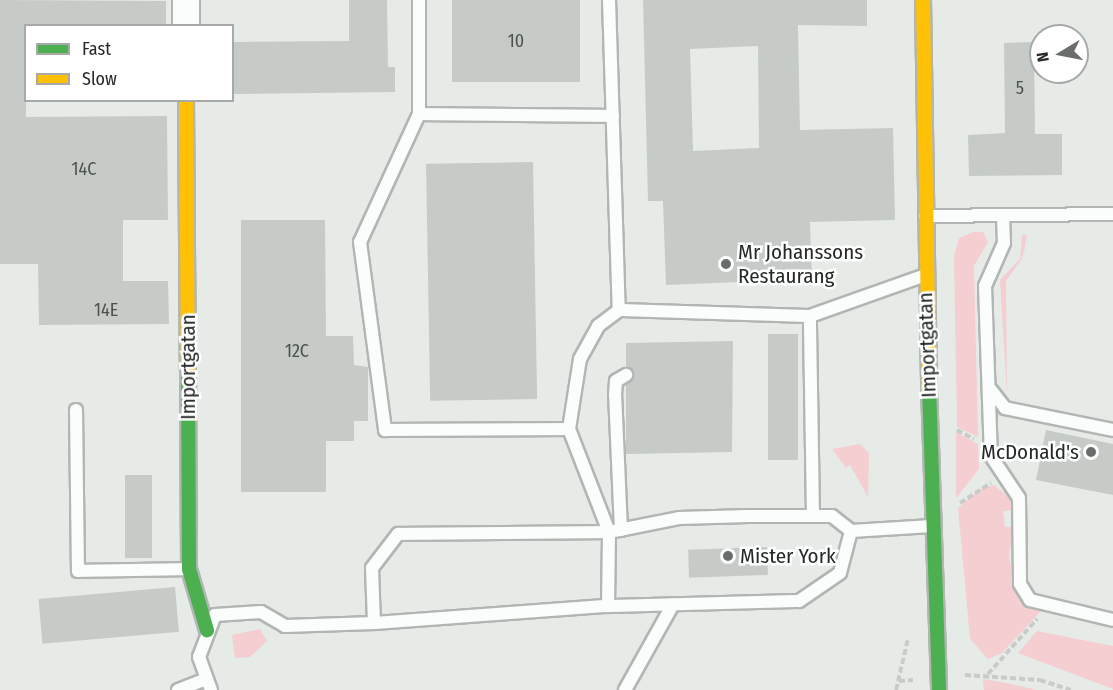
<!DOCTYPE html>
<html>
<head>
<meta charset="utf-8">
<style>
  body { margin:0 }
  #map { position:relative; width:1113px; height:690px; overflow:hidden; background:#e6ebe8; font-family:"Fira Sans Condensed",sans-serif }
  div>[style] { position:absolute }
  [style*='--x'] { left:calc(var(--x)*1px); top:calc(var(--y)*1px); width:calc(var(--w)*1px); rotate:calc(var(--a)*1deg) }
  .green>* { inset:0; background:#f4ced1 }
  .building>* { inset:0; background:#c6cbc8; transform-origin:0 0 }
  .path>* { height:4px; margin-top:-2px; transform-origin:0; background:repeating-linear-gradient(90deg,#c9cbc9 0 6px,transparent 0 9px) }
  .roads { filter:drop-shadow(2px 0 #b2b6b3) drop-shadow(-2px 0 #b2b6b3) drop-shadow(0 2px #b2b6b3) drop-shadow(0 -2px #b2b6b3) }
  .lane>* { height:12px; margin:-6px; padding:0 6px; transform-origin:6px; border-radius:6px; background:#fbfcfc }
  .street>* { height:26px; margin:-13px; padding:0 13px; transform-origin:13px; border-radius:13px; background:#fbfcfc }
  .fast>* { height:14px; margin:-7px; padding:0 7px; transform-origin:7px; border-radius:7px; background:#4caf50 }
  .slow>* { height:14px; margin:-7px; padding:0 7px; transform-origin:7px; border-radius:7px; background:#ffc107 }
  .dots>* { width:16px; height:16px; translate:-50% -50%; box-sizing:border-box; border:3px solid #fff; border-radius:50% }
  span { translate:-50% -50%; white-space:nowrap; text-align:center; line-height:1.15; -webkit-text-stroke:5px #fff; paint-order:stroke }
  .number-label { font-size:18px; color:#4d524f }
  .number-label span { -webkit-text-stroke-width:0 }
  .poi-label { font-size:21px; color:#252927 }
  .left { translate:0 -50%; text-align:left }
  .right { translate:-100% -50%; text-align:right }
  .street-label { font-size:21px; color:#252927 }
  .legend { position:absolute; left:24px; top:24px; width:210px; height:78px; box-sizing:border-box; background:#fff; border:2px solid #a8a9a9; margin:0; padding:8px 10px; list-style:none; font-size:18px; color:#252927 }
  .legend li { display:flex; align-items:center; gap:12px; height:30px }
  .legend b { width:30px; border:2px solid #a8a9a9 }
  .north { position:absolute; left:1029px; top:24px; width:60px; height:60px; box-sizing:border-box; background:#fff; border:2px solid #a8a9a9; border-radius:50%; rotate:260deg; font-size:16px; font-weight:700; line-height:24px; text-align:center; color:#252927 }
  .north::after { content:''; display:block; margin:auto; width:21px; height:27px; background:#696d6b; clip-path:polygon(50% 0,100% 100%,50% 72%,0 100%) }
</style>
</head>
<body>
<div id="map">
  <div class="green">
    <i style="clip-path:polygon(973px 232px,983px 232px,988px 242px,974px 266px,978px 437px,957px 427px,954px 256px,959px 238px)"></i>
    <i style="clip-path:polygon(1022px 235px,1027px 235px,1024px 252px,1021px 260px,1006px 281px,1007px 395px,1000px 280px,1020px 259px)"></i>
    <i style="clip-path:polygon(956px 432px,978px 444px,979px 469px,956px 498px)"></i>
    <i style="clip-path:polygon(860px 444px,869px 453px,868px 497px,850px 465px,846px 468px,832px 449px)"></i>
    <i style="clip-path:polygon(994px 485px,1011px 499px,1013px 510px,1003px 511px,1005px 527px,1013px 527px,1009px 556px,1015px 591px,1029px 608px,1041px 611px,1002px 653px,988px 659px,970px 639px,958px 508px,980px 489px)"></i>
    <i style="clip-path:polygon(260px 629px,267px 641px,250px 657px,235px 658px,232px 635px)"></i>
    <i style="clip-path:polygon(1037px 631px,1113px 646px,1113px 689px,1018px 653px)"></i>
    <i style="clip-path:polygon(983px 679px,1012px 684px,1037px 690px,984px 690px)"></i>
  </div>
  <div class="building">
    <i style="clip-path:polygon(0 0,166px 1px,166px 26px,26px 26px,26px 117px,167px 116px,168px 220px,123px 220px,123px 281px,168px 281px,169px 324px,39px 325px,38px 264px,0 264px)"></i>
    <i style="clip-path:polygon(349px 0,387px 0,388px 67px,395px 67px,395px 92px,232px 94px,232px 42px,349px 41px)"></i>
    <i style="left:452px;top:0;width:128px;height:82px"></i>
    <i style="clip-path:polygon(evenodd,643px 0,867px 0,867px 26px,798px 25px,800px 130px,893px 128px,895px 220px,810px 222px,812px 279px,666px 285px,663px 201px,648px 201px,643px 0,758px 46px,759px 148px,693px 151px,690px 49px,758px 46px)"></i>
    <i style="clip-path:polygon(1034px 42px,1035px 134px,1062px 134px,1062px 175px,969px 176px,968px 135px,1005px 133px,1004px 43px)"></i>
    <i style="left:533px;top:162px;width:237px;height:107px;rotate:89deg"></i>
    <i style="clip-path:polygon(241px 220px,325px 220px,326px 336px,353px 336px,354px 365px,368px 367px,368px 421px,354px 421px,354px 441px,326px 441px,326px 492px,241px 492px)"></i>
    <i style="left:768px;top:334px;width:30px;height:126px"></i>
    <i style="clip-path:polygon(733px 341px,732px 452px,626px 454px,626px 385px,634px 375px,626px 367px,626px 343px)"></i>
    <i style="clip-path:polygon(1046px 430px,1113px 444px,1113px 495px,1036px 480px)"></i>
    <i style="left:125px;top:475px;width:27px;height:83px"></i>
    <i style="left:767px;top:547px;width:28px;height:79px;rotate:88deg"></i>
    <i style="left:175px;top:587px;width:45px;height:137px;rotate:85deg"></i>
  </div>
  <div class="path">
    <i style="--x:957;--y:430;--w:19;--a:28"></i>
    <i style="--x:960;--y:503;--w:37;--a:-33"></i>
    <i style="--x:988;--y:674;--w:74;--a:-48.3"></i>
    <i style="--x:965;--y:675;--w:75;--a:3.8"></i>
    <i style="--x:1040;--y:680;--w:32;--a:18"></i>
    <i style="--x:899;--y:681;--w:14;--a:-4"></i>
    <i style="--x:896;--y:690;--w:52;--a:-76.8"></i>
  </div>
  <div class="roads">
    <div class="lane">
      <i style="--x:419;--y:0;--w:114;--a:90"></i>
      <i style="--x:419;--y:114;--w:194;--a:0.6"></i>
      <i style="--x:609;--y:0;--w:310;--a:88.2"></i>
      <i style="--x:619;--y:310;--w:191;--a:1.8"></i>
      <i style="--x:419;--y:114;--w:141;--a:114.7"></i>
      <i style="--x:360;--y:242;--w:190;--a:82.4"></i>
      <i style="--x:385;--y:430;--w:184;--a:-0.3"></i>
      <i style="--x:569;--y:429;--w:71;--a:-81.1"></i>
      <i style="--x:580;--y:359;--w:38;--a:-61"></i>
      <i style="--x:598;--y:326;--w:26;--a:-37"></i>
      <i style="--x:1003;--y:215;--w:28;--a:88"></i>
      <i style="--x:1004;--y:243;--w:47;--a:113.8"></i>
      <i style="--x:985;--y:286;--w:170;--a:88"></i>
      <i style="--x:991;--y:456;--w:50;--a:56.3"></i>
      <i style="--x:1019;--y:498;--w:86;--a:89.3"></i>
      <i style="--x:1020;--y:584;--w:19;--a:58"></i>
      <i style="--x:1030;--y:600;--w:85;--a:13.5"></i>
      <i style="--x:925;--y:216;--w:188;--a:-0.6"></i>
      <i style="--x:991;--y:390;--w:23;--a:52"></i>
      <i style="--x:1005;--y:408;--w:110;--a:11.5"></i>
      <i style="--x:76;--y:410;--w:161;--a:89.3"></i>
      <i style="--x:78;--y:571;--w:110;--a:-1"></i>
      <i style="--x:813;--y:516;--w:200;--a:-90.9"></i>
      <i style="--x:810;--y:316;--w:120;--a:-19.5"></i>
      <i style="--x:621;--y:530;--w:135;--a:-92.5"></i>
      <i style="--x:615;--y:395;--w:14;--a:-86"></i>
      <i style="--x:616;--y:381;--w:12;--a:-31"></i>
      <i style="--x:851;--y:531;--w:43;--a:104.7"></i>
      <i style="--x:840;--y:573;--w:50;--a:145.7"></i>
      <i style="--x:799;--y:601;--w:191;--a:178.5"></i>
      <i style="--x:608;--y:606;--w:74;--a:-89.2"></i>
      <i style="--x:609;--y:532;--w:71;--a:-11.3"></i>
      <i style="--x:679;--y:518;--w:69;--a:-1.7"></i>
      <i style="--x:748;--y:516;--w:84;--a:0"></i>
      <i style="--x:832;--y:516;--w:24;--a:38"></i>
      <i style="--x:851;--y:531;--w:81;--a:-3.5"></i>
      <i style="--x:374;--y:623;--w:235;--a:-4.2"></i>
      <i style="--x:178;--y:690;--w:28;--a:-21"></i>
      <i style="--x:211;--y:690;--w:35;--a:-110"></i>
      <i style="--x:199;--y:657;--w:45;--a:-69.1"></i>
      <i style="--x:215;--y:615;--w:46;--a:-3.7"></i>
      <i style="--x:261;--y:612;--w:28;--a:30"></i>
      <i style="--x:285;--y:626;--w:89;--a:-1.9"></i>
      <i style="--x:374;--y:623;--w:55;--a:-92.1"></i>
      <i style="--x:372;--y:568;--w:43;--a:-52.6"></i>
      <i style="--x:398;--y:534;--w:211;--a:-0.5"></i>
      <i style="--x:609;--y:532;--w:110;--a:-111.2"></i>
      <i style="--x:625;--y:690;--w:98;--a:-60.8"></i>
    </div>
    <div class="street">
      <i style="--x:186;--y:0;--w:26;--a:90"></i>
    </div>
    <div class="fast">
      <i style="--x:188;--y:370;--w:199;--a:89.7"></i>
      <i style="--x:189;--y:569;--w:64;--a:73.6"></i>
      <i style="--x:929;--y:386;--w:304;--a:88.1"></i>
    </div>
    <div class="slow">
      <i style="--x:923;--y:0;--w:386;--a:89.1"></i>
      <i style="--x:186;--y:100;--w:270;--a:89.6"></i>
    </div>
  </div>
  <div class="dots">
    <i style="left:726px;top:264px;background:#696d6b"></i>
    <i style="left:1091px;top:452px;background:#696d6b"></i>
    <i style="left:728px;top:556px;background:#696d6b"></i>
  </div>
  <div class="number-label">
    <span style="left:516px;top:41px">10</span>
    <span style="left:1020px;top:88px">5</span>
    <span style="left:84px;top:169px">14C</span>
    <span style="left:106px;top:310px">14E</span>
    <span style="left:297px;top:351px">12C</span>
  </div>
  <div class="poi-label">
    <span class="left" style="left:738px;top:264px">Mr Johanssons<br>Restaurang</span>
    <span class="right" style="left:1079px;top:452px">McDonald's</span>
    <span class="left" style="left:740px;top:556px">Mister York</span>
  </div>
  <div class="street-label">
    <span style="left:927px;top:345px;rotate:-92deg">Importgatan</span>
    <span style="left:188px;top:367px;rotate:-90deg">Importgatan</span>
  </div>
  <ul class="legend">
  <li><b style="height:8px;background:#4caf50"></b>Fast</li>
  <li><b style="height:8px;background:#ffc107"></b>Slow</li>
  </ul>
  <div class="north">N</div>
</div>
</body>
</html>
